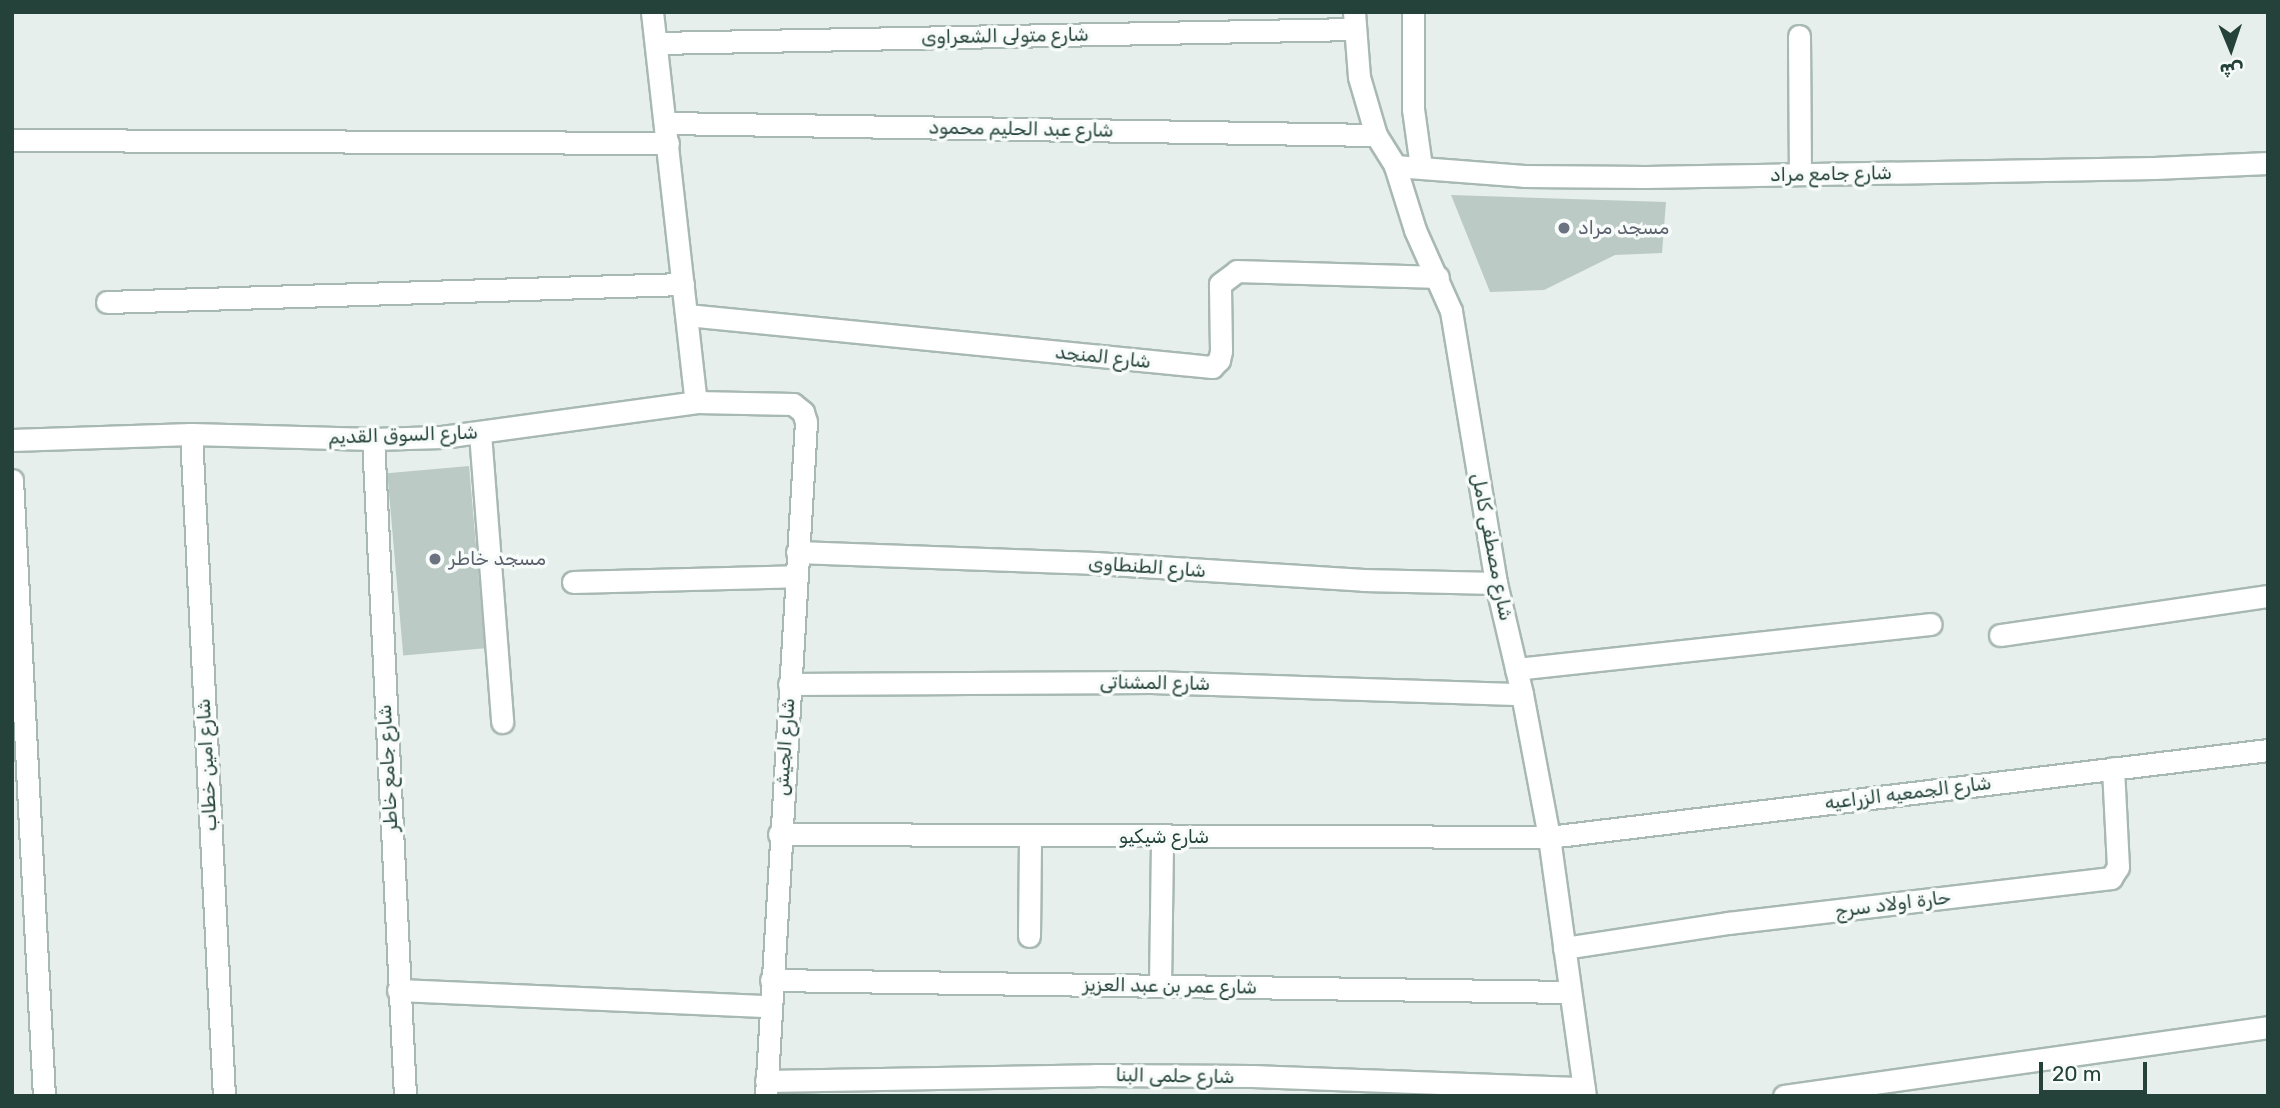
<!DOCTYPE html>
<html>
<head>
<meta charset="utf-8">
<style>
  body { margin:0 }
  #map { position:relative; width:2280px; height:1108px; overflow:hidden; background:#e6efeb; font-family:Rubik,"Noto Naskh Arabic",sans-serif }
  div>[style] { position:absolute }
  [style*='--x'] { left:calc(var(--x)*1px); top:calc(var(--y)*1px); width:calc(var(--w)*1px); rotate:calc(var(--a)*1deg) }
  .building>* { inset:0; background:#bbcac4; transform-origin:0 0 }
  .roads { filter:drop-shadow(2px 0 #a8b8b2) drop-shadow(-2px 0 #a8b8b2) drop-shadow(0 2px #a8b8b2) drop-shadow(0 -2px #a8b8b2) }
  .minor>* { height:21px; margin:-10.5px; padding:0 10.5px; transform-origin:10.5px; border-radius:10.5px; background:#fff }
  .dots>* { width:19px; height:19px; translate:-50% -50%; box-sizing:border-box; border:4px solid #f7fbf9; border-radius:50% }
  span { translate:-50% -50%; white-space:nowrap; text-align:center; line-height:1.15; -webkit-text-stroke:7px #f7fbf9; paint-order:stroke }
  .street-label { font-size:19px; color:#24423a }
  .worship-label { font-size:19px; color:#5b616d }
  .left { translate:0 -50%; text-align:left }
  .frame { position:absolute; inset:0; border:14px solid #24423a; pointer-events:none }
  .north { position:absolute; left:2196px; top:14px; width:70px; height:70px; -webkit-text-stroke:5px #f7fbf9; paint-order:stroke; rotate:178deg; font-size:19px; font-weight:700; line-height:28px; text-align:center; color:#24423a }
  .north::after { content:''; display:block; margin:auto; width:24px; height:32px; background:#24423a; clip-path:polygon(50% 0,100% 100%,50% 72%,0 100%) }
  .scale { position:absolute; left:2039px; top:1062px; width:108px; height:32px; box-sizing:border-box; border:4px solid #24423a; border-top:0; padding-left:9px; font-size:21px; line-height:24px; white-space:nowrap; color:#24423a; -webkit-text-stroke:5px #f7fbf9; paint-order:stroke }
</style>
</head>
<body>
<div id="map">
  <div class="building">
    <i style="clip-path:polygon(1451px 195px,1666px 202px,1662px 253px,1615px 255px,1544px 290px,1490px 292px)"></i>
    <i style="left:469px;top:466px;width:183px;height:82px;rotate:85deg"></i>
  </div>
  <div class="roads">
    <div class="minor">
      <i style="--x:652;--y:12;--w:392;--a:83.6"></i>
      <i style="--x:1354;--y:12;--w:65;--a:85.6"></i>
      <i style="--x:1359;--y:77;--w:60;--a:73.7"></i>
      <i style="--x:1376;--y:135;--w:36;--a:58"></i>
      <i style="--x:1395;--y:166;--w:67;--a:72.6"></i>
      <i style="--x:1415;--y:230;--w:89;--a:66"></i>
      <i style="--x:1451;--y:311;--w:276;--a:80.6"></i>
      <i style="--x:1496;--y:583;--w:114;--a:76.8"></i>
      <i style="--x:1522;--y:694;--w:146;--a:79.3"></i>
      <i style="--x:1549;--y:837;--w:261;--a:82.1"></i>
      <i style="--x:1413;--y:12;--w:97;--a:90"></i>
      <i style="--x:1413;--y:109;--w:59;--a:82.1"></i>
      <i style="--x:1799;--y:36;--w:138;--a:89.6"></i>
      <i style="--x:657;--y:43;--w:696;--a:-1.15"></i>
      <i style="--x:666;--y:123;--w:710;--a:0.97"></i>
      <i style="--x:12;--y:140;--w:656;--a:0.26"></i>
      <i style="--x:1395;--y:166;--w:129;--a:4.4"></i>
      <i style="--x:1524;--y:176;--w:122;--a:0.5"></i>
      <i style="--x:1646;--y:177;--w:508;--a:-1.01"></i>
      <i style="--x:2154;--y:168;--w:114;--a:-2.5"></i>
      <i style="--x:107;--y:302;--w:576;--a:-1.79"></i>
      <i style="--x:687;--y:315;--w:528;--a:5.66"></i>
      <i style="--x:1212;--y:367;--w:10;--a:-45"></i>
      <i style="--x:1219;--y:360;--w:9;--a:-77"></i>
      <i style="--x:1221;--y:351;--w:67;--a:-90.9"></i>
      <i style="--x:1220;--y:284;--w:21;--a:-37"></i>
      <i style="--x:1237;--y:271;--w:201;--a:1.7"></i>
      <i style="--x:480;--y:433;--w:290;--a:85.6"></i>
      <i style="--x:191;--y:434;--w:663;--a:87.15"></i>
      <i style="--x:373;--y:439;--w:658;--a:87.21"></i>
      <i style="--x:12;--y:440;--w:179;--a:-1.9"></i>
      <i style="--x:191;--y:434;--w:182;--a:1.6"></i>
      <i style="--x:373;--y:439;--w:69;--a:-1.7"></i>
      <i style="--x:442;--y:437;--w:256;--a:-7.8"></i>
      <i style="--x:696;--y:402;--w:97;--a:1.2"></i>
      <i style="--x:793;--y:404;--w:13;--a:39"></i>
      <i style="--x:803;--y:412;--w:10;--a:73"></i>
      <i style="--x:806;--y:422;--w:675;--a:93.4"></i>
      <i style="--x:12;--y:480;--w:617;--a:87.03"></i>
      <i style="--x:797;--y:552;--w:298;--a:2.1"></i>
      <i style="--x:1095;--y:563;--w:269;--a:3.6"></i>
      <i style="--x:1363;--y:580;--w:133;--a:1.3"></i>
      <i style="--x:573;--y:582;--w:223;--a:-1.5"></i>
      <i style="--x:2000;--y:635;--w:271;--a:-8.3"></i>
      <i style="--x:1516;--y:669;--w:417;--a:-6.2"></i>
      <i style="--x:789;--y:684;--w:362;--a:-0.3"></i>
      <i style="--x:1151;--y:682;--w:371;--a:1.9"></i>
      <i style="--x:779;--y:834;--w:770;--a:0.22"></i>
      <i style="--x:1549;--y:837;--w:724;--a:-6.9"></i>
      <i style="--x:1029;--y:936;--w:100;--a:-89.4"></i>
      <i style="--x:1564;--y:948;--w:166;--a:-8.7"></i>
      <i style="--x:1728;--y:923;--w:386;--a:-6.7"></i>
      <i style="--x:2111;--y:878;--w:13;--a:-58"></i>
      <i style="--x:2118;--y:867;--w:99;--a:-92.9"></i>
      <i style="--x:771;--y:980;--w:799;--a:0.86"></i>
      <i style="--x:1160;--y:986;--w:149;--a:-89.2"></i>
      <i style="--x:398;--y:990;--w:372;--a:2.5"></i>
      <i style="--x:766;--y:1081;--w:329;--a:-1"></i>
      <i style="--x:1095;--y:1075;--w:157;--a:0.4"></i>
      <i style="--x:1252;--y:1076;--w:332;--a:2.1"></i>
      <i style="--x:1784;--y:1096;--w:489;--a:-8.1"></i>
    </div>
  </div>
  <div class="dots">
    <i style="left:1564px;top:228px;background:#6b7280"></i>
    <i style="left:435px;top:559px;background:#6b7280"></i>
  </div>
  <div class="street-label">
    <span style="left:1005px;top:36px;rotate:-1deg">شارع متولى الشعراوى</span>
    <span style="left:1021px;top:129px;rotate:1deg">شارع عبد الحليم محمود</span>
    <span style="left:1831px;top:174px;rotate:-1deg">شارع جامع مراد</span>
    <span style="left:1103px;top:357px;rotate:6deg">شارع المنجد</span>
    <span style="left:403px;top:435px;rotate:-2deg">شارع السوق القديم</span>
    <span style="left:1492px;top:547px;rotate:79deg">شارع مصطفى كامل</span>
    <span style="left:1147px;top:567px;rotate:4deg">شارع الطنطاوى</span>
    <span style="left:1155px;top:683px;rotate:1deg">شارع المشناتى</span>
    <span style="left:785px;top:747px;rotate:-86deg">شارع الجيش</span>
    <span style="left:207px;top:765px;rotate:-93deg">شارع امين خطاب</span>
    <span style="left:388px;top:768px;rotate:-93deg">شارع جامع خاطر</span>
    <span style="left:1908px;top:793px;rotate:-7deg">شارع الجمعيه الزراعيه</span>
    <span style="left:1164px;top:837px">شارع شيكيو</span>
    <span style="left:1893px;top:904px;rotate:-7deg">حارة اولاد سرج</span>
    <span style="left:1170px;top:986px;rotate:1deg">شارع عمر بن عبد العزيز</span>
    <span style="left:1175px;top:1076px;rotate:1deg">شارع حلمى البنا</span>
  </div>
  <div class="worship-label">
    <span class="left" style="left:1578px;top:228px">مسجد مراد</span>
    <span class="left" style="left:449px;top:559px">مسجد خاطر</span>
  </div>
  <div class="frame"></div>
  <div class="north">ش</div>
  <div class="scale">20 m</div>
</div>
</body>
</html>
